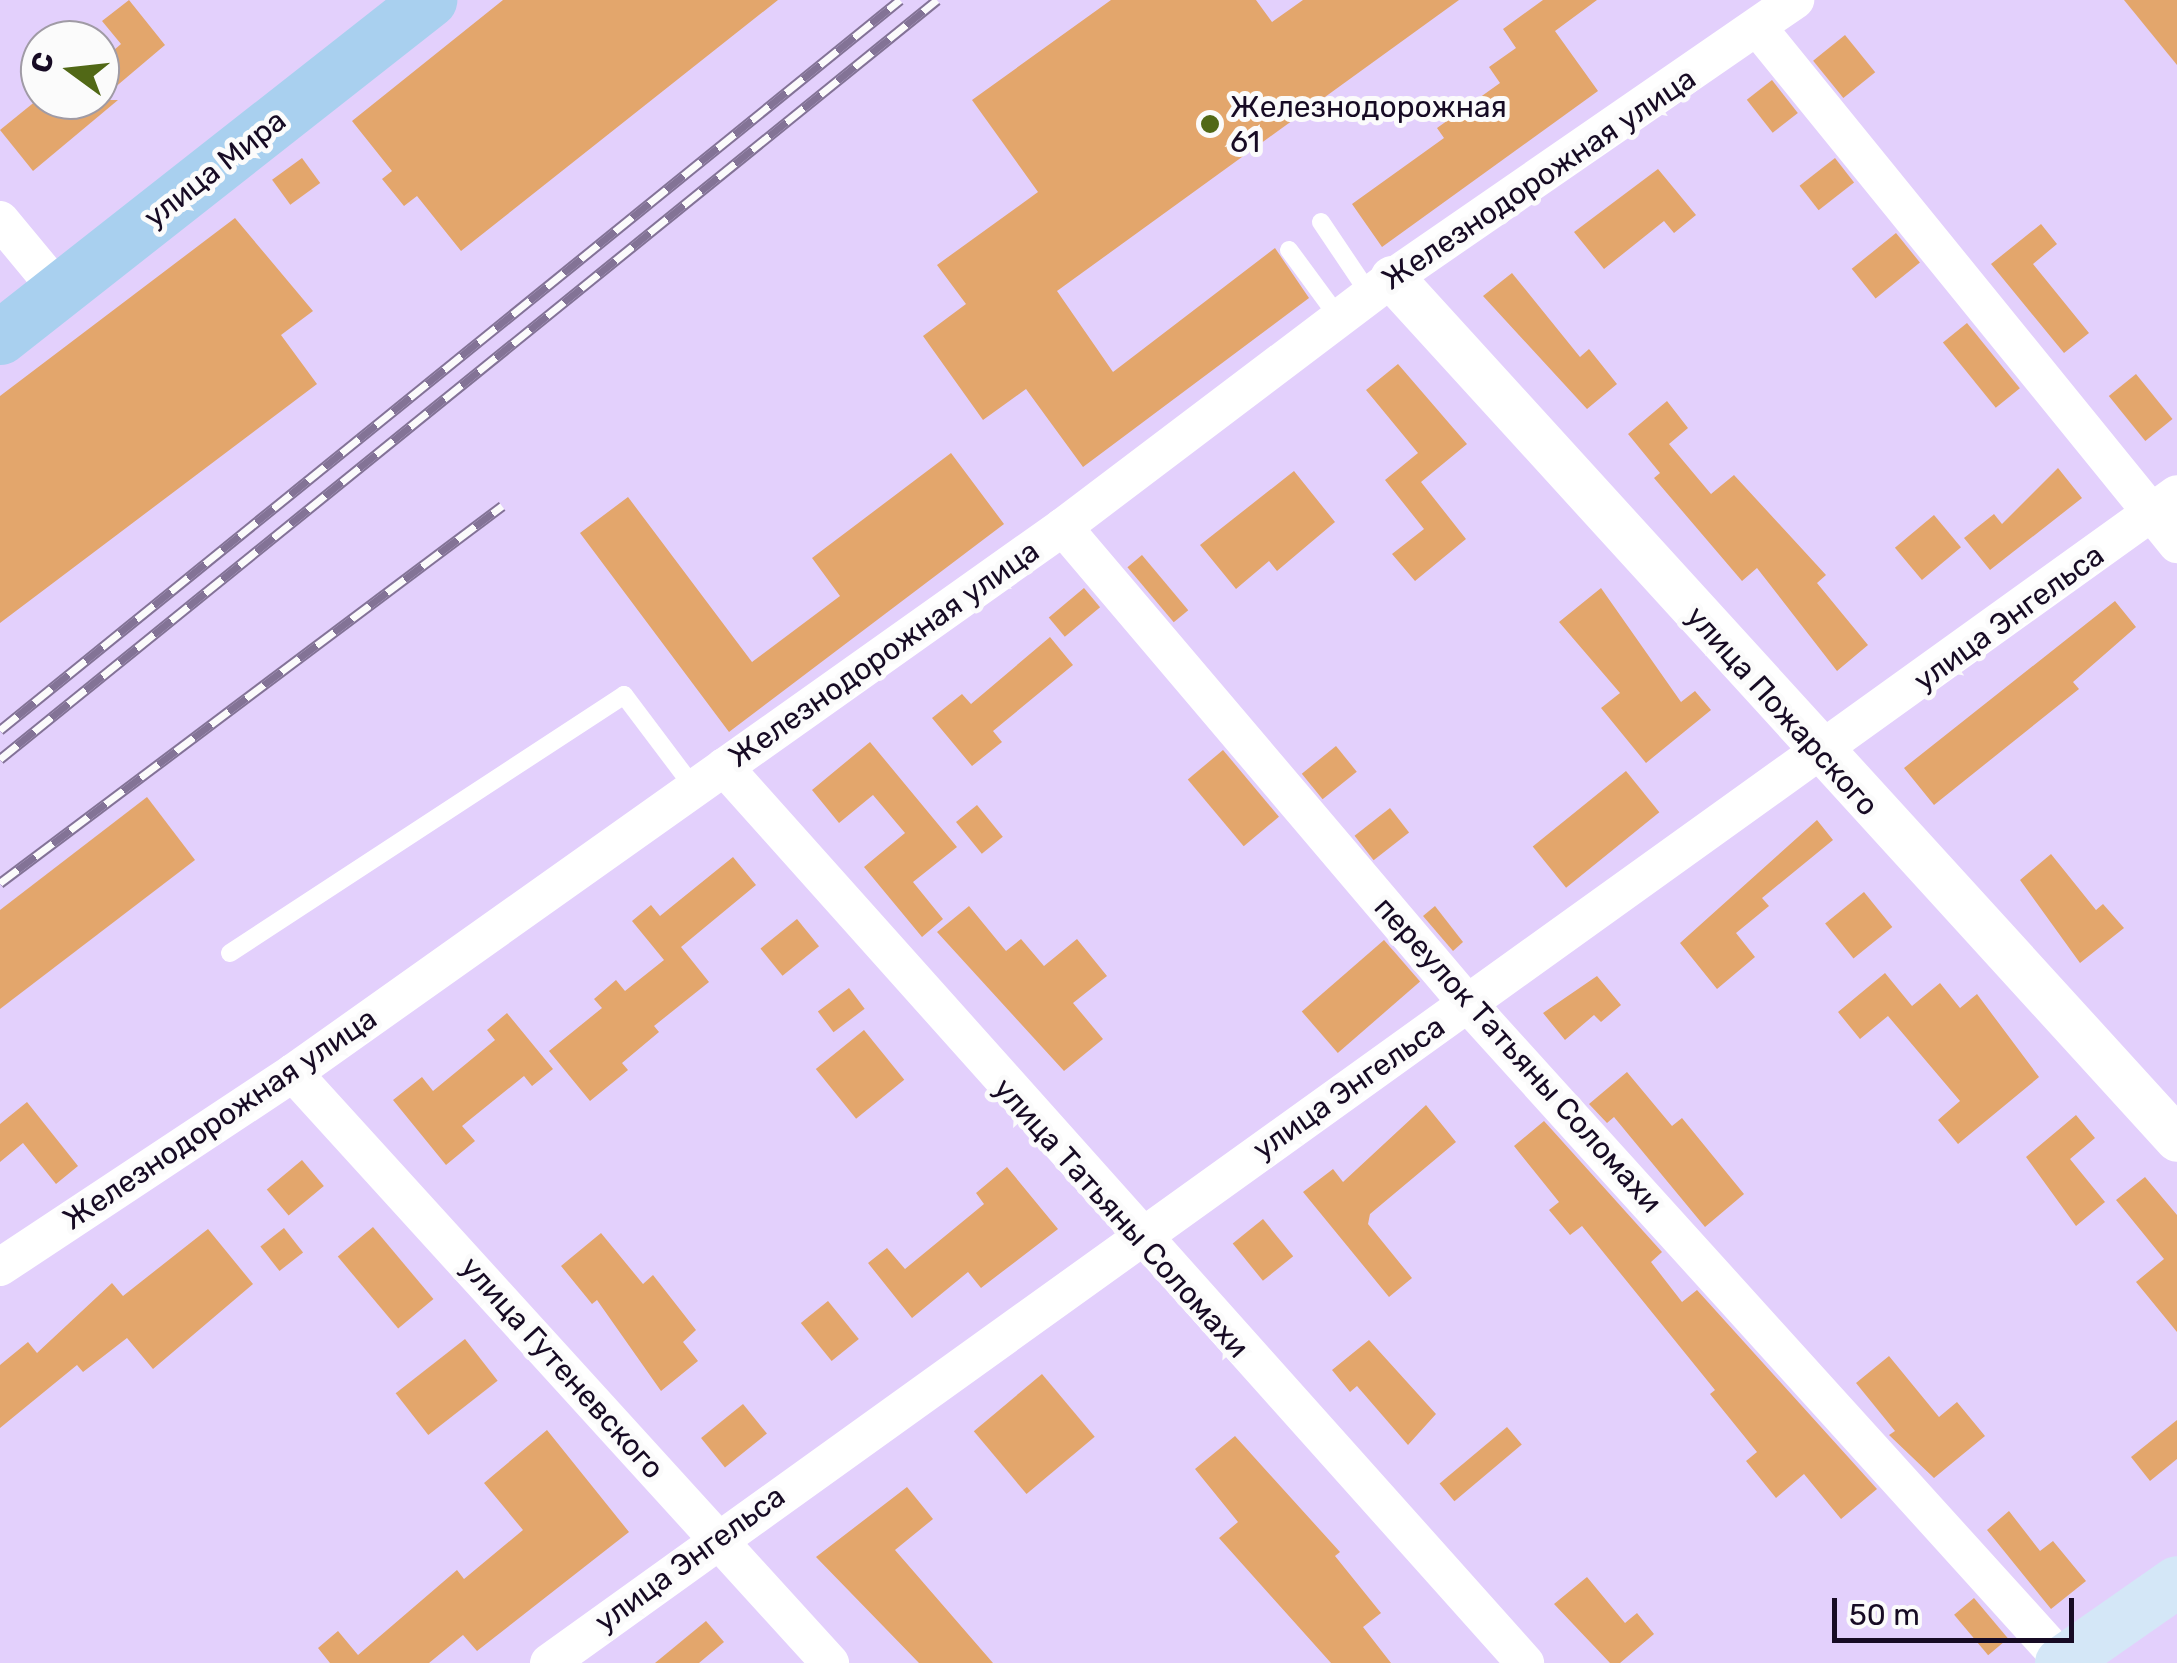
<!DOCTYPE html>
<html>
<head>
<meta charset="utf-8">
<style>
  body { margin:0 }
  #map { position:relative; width:2177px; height:1663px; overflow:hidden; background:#e3d0fc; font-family:Rubik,sans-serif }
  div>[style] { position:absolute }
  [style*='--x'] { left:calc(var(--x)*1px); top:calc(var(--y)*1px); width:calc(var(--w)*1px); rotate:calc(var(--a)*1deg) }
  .building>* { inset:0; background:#e3a66c; transform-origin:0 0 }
  .service>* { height:18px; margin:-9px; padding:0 9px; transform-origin:9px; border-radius:9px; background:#fff }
  .minor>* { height:38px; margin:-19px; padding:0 19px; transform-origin:19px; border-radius:19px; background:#fff }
  .tertiary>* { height:45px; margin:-22.5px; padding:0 22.5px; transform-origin:22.5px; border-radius:22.5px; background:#fff }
  .secondary>* { height:52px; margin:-26px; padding:0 26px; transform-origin:26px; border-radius:26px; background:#d4e7f7 }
  .primary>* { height:55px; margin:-27.5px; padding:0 27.5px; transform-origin:27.5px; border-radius:27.5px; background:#a9d0ef }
  .rail>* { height:11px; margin-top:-5.5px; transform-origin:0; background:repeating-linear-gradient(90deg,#fbfbfb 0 22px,#837396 0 44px); box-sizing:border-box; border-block:2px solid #837396 }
  .dots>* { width:28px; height:28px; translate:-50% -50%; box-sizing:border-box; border:5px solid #fbfbfb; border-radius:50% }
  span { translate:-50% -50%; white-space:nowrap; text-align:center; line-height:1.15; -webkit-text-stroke:10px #fbfbfb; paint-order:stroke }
  .poi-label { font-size:30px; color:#170b24 }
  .left { translate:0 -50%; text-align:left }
  .street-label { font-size:30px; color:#170b24 }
  .north { position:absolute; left:20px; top:20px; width:100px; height:100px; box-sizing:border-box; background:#fbfbfb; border:2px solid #a09ba5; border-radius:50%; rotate:285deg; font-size:28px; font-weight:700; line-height:40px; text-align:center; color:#170b24 }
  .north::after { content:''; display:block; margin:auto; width:35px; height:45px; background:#516816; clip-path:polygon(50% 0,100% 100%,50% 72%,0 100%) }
  .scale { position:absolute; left:1832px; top:1598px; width:242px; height:45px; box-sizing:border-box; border:5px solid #170b24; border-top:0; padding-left:12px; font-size:30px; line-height:35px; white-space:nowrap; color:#170b24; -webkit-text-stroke:8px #fbfbfb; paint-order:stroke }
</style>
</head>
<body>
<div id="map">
  <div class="building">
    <i style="clip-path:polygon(129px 0,165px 45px,100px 100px,100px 62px,121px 44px,102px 21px)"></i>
    <i style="clip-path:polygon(503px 0,778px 0,461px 251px,417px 196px,404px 206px,382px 179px,392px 171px,352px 121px)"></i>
    <i style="clip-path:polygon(1111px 0,1256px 0,1272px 22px,1303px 0,1459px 0,1057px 291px,1113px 372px,1275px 248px,1309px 298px,1083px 467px,1026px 389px,983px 420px,923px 336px,966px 304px,937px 265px,1038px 192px,972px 100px)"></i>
    <i style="clip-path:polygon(1543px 0,1597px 0,1555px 31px,1598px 91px,1382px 247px,1352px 204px,1444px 138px,1437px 128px,1500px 83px,1489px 67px,1516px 48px,1503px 29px)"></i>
    <i style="clip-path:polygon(2124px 0,2177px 0,2177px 65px)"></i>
    <i style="left:1845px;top:35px;width:48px;height:41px;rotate:51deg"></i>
    <i style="left:1772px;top:80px;width:42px;height:32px;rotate:52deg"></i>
    <i style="clip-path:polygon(37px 100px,118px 100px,33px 171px,0 130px)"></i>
    <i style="left:302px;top:158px;width:31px;height:37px;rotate:54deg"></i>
    <i style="left:1835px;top:158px;width:31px;height:45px;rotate:52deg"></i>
    <i style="clip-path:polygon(1658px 169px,1696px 215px,1674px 233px,1664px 221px,1604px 269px,1574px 232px)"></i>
    <i style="clip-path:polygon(235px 218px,313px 311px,281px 335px,317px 384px,0 623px,0 396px)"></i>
    <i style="clip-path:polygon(2041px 224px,2057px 244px,2033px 264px,2089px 333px,2064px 353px,1991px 264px)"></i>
    <i style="left:1896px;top:233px;width:38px;height:57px;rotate:51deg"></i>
    <i style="clip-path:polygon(1512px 273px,1580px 357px,1589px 349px,1617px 384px,1587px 409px,1483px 296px)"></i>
    <i style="left:1967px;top:323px;width:84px;height:31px;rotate:51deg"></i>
    <i style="clip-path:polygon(1398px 364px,1467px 444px,1421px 482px,1466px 539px,1415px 581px,1392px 554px,1424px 529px,1385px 480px,1418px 453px,1366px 390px)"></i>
    <i style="left:2136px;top:374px;width:58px;height:35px;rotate:51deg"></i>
    <i style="clip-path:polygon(1667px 401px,1688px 428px,1669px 444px,1711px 494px,1734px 475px,1826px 575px,1817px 583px,1868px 645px,1837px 671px,1757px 568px,1742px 581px,1654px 478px,1660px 473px,1628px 434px)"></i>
    <i style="clip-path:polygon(951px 453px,1004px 524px,729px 732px,580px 533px,628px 497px,752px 662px,840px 596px,812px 558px)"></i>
    <i style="clip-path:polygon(2058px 468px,2082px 498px,1990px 570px,1964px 538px,1994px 514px,2002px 524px)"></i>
    <i style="clip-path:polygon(1294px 471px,1335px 522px,1277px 571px,1269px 561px,1236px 589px,1200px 545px)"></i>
    <i style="left:1934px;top:515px;width:42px;height:51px;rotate:50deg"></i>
    <i style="left:1142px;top:555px;width:72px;height:19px;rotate:50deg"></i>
    <i style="left:1084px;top:588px;width:25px;height:46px;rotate:50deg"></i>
    <i style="clip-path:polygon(1601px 588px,1681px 702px,1695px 691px,1711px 710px,1646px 763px,1601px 708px,1620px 693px,1559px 622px)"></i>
    <i style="clip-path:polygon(2115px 601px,2136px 627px,2073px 682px,2079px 689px,1934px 805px,1904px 768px)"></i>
    <i style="clip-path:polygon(1050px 637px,1073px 665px,993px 731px,1002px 742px,972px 766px,932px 718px,962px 694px,971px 704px)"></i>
    <i style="clip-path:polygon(870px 742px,957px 847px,913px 882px,943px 919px,922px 937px,864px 867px,905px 833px,873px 795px,839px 823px,812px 790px)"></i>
    <i style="left:1336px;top:746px;width:33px;height:44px;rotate:51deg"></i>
    <i style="left:1223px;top:750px;width:87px;height:46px;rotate:50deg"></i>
    <i style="left:1626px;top:771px;width:53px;height:120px;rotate:51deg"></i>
    <i style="clip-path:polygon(147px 797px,195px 860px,0 1009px,0 910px)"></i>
    <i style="left:977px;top:805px;width:41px;height:27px;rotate:51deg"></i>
    <i style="left:1390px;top:808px;width:31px;height:45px;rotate:52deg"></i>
    <i style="clip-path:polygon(1817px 820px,1833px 840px,1762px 898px,1769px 906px,1736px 933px,1755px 957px,1717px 989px,1680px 943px)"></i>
    <i style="clip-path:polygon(2051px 854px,2096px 910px,2103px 904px,2124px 928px,2080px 963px,2020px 880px)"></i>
    <i style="clip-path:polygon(733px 857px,756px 885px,681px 947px,709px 982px,654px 1026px,659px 1032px,622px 1063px,628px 1070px,590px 1101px,549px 1051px,602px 1008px,594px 999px,616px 980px,625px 991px,664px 960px,632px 921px,651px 905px,660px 916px)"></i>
    <i style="left:1864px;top:892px;width:45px;height:50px;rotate:51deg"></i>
    <i style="clip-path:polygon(969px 906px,1006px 951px,1021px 939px,1044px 966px,1077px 939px,1107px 976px,1073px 1003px,1103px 1039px,1064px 1071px,937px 932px)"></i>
    <i style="clip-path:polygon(1435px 906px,1463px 942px,1453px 951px,1423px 916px)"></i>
    <i style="left:797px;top:919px;width:35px;height:47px;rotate:51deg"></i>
    <i style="left:1384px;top:940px;width:55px;height:109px;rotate:49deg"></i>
    <i style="clip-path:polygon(1885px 973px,1912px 1006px,1940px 983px,1960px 1008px,1977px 994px,2039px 1077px,1958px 1144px,1938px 1120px,1960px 1101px,1888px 1016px,1860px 1039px,1838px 1012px)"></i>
    <i style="clip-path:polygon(1597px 976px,1621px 1005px,1601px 1022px,1594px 1015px,1565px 1040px,1543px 1013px)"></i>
    <i style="left:849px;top:988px;width:26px;height:39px;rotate:53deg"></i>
    <i style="clip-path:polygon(507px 1013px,553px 1069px,532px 1086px,524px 1076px,462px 1126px,475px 1141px,446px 1165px,393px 1100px,422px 1077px,433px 1091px,495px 1040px,487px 1030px)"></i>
    <i style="left:864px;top:1030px;width:64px;height:62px;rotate:51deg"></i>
    <i style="clip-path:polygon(1627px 1072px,1672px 1126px,1682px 1118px,1744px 1194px,1705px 1227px,1614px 1117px,1607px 1123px,1589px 1104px)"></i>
    <i style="clip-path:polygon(27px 1102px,78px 1166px,56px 1184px,23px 1143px,0 1162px,0 1124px)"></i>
    <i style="clip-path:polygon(1426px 1105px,1456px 1142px,1370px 1214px,1368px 1224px,1412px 1278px,1389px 1297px,1303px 1192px,1333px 1169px,1343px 1182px)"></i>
    <i style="clip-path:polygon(2076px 1115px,2095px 1138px,2070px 1159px,2105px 1202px,2076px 1226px,2026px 1157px)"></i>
    <i style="clip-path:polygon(1544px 1121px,1662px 1252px,1651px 1262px,1682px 1302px,1697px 1290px,1877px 1489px,1841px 1519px,1804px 1474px,1776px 1498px,1746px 1461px,1757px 1452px,1710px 1394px,1715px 1390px,1582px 1226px,1570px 1235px,1549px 1210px,1559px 1202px,1514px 1146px)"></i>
    <i style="left:302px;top:1160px;width:34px;height:46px;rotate:50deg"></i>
    <i style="clip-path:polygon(1007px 1167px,1058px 1229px,981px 1288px,968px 1272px,912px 1318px,868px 1263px,887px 1248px,905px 1269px,984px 1204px,976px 1193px)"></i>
    <i style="clip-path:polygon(2145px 1177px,2177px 1215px,2177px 1332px,2136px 1282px,2164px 1259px,2116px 1200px)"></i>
    <i style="left:1263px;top:1219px;width:48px;height:39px;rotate:51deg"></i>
    <i style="left:373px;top:1227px;width:94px;height:46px;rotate:50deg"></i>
    <i style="left:284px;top:1228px;width:31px;height:30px;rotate:52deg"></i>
    <i style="clip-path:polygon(208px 1229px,253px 1284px,153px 1369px,127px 1338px,83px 1372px,77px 1365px,0 1428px,0 1365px,28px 1342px,37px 1353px,112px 1283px,123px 1296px)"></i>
    <i style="clip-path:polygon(601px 1233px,643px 1284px,653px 1275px,696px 1330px,683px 1342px,698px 1361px,661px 1391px,597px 1300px,592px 1304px,561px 1266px)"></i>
    <i style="left:828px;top:1301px;width:49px;height:35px;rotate:51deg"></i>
    <i style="left:465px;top:1339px;width:53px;height:88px;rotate:52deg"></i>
    <i style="clip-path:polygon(1369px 1340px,1436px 1414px,1408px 1445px,1357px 1386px,1350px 1392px,1332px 1370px)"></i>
    <i style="clip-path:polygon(1889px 1356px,1939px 1417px,1957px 1402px,1985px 1436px,1934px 1478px,1889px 1435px,1895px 1431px,1856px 1383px)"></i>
    <i style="left:1042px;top:1374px;width:82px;height:89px;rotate:50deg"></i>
    <i style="left:743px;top:1404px;width:38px;height:54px;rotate:51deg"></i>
    <i style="clip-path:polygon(2177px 1420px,2177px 1459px,2150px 1481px,2131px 1457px)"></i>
    <i style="left:1507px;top:1427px;width:23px;height:88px;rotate:50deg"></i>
    <i style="clip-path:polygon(547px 1430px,629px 1532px,477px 1651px,463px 1635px,429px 1663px,330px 1663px,318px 1648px,338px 1631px,358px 1655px,457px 1570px,464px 1579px,523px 1530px,484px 1483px)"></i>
    <i style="clip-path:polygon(1235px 1436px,1340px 1552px,1335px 1556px,1381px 1613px,1363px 1627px,1391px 1663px,1331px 1663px,1219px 1538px,1238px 1522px,1195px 1469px)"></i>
    <i style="clip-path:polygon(907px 1487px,933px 1519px,895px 1550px,993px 1663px,919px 1663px,816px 1557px)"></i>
    <i style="clip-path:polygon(2009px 1511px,2040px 1551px,2053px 1541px,2086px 1581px,2051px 1609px,1987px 1530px)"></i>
    <i style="clip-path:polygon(1587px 1577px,1625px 1623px,1637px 1613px,1654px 1634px,1620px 1663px,1610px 1663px,1554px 1604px)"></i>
    <i style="left:1974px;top:1598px;width:53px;height:26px;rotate:50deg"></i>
    <i style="clip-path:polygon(706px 1621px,724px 1642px,699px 1663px,655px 1663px)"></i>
  </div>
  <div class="service">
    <i style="--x:1321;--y:222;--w:88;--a:56.1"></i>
    <i style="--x:1289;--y:250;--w:84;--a:53.7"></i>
    <i style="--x:230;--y:953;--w:471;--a:-33.2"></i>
    <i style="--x:624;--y:695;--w:116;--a:53"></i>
  </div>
  <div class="minor">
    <i style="--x:1758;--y:28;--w:665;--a:50.92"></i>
    <i style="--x:0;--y:220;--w:92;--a:50.3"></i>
    <i style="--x:1063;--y:527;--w:626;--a:49.67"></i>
    <i style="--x:1468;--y:1004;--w:889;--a:47.83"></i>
    <i style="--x:724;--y:767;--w:1202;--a:48.2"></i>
    <i style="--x:293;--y:1073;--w:798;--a:47.69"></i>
    <i style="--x:0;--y:1267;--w:351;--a:-33.5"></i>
    <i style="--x:293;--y:1073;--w:944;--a:-35.34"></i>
    <i style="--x:1063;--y:527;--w:413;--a:-37.1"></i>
    <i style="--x:1392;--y:278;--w:490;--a:-34.6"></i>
    <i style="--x:549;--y:1663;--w:2004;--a:-35.68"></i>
  </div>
  <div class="tertiary">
    <i style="--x:1392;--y:278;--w:1165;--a:47.64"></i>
  </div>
  <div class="secondary">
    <i style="--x:2061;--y:1663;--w:141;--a:-34.9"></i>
  </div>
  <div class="primary">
    <i style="--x:0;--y:337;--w:546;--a:-38.15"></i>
  </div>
  <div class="rail">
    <i style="--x:0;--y:730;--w:1159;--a:-39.05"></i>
    <i style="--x:0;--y:759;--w:1206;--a:-39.01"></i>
    <i style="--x:0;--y:883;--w:628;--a:-36.91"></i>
  </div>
  <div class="dots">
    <i style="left:1210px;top:124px;background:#516816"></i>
  </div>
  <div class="poi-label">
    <span class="left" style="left:1230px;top:124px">Железнодорожная<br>61</span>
  </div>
  <div class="street-label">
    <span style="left:215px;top:169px;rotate:-38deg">улица Мира</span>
    <span style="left:1539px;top:179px;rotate:-34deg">Железнодорожная улица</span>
    <span style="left:2009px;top:618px;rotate:-36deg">улица Энгельса</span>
    <span style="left:884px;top:654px;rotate:-35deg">Железнодорожная улица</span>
    <span style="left:1782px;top:711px;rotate:48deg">улица Пожарского</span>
    <span style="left:1518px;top:1055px;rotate:48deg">переулок Татьяны Соломахи</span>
    <span style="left:1349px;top:1088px;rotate:-35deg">улица Энгельса</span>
    <span style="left:220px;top:1119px;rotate:-34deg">Железнодорожная улица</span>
    <span style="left:1121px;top:1218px;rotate:48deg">улица Татьяны Соломахи</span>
    <span style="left:562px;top:1368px;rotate:48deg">улица Гутеневского</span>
    <span style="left:690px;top:1559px;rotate:-36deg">улица Энгельса</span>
  </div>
  <div class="north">С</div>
  <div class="scale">50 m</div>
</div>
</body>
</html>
